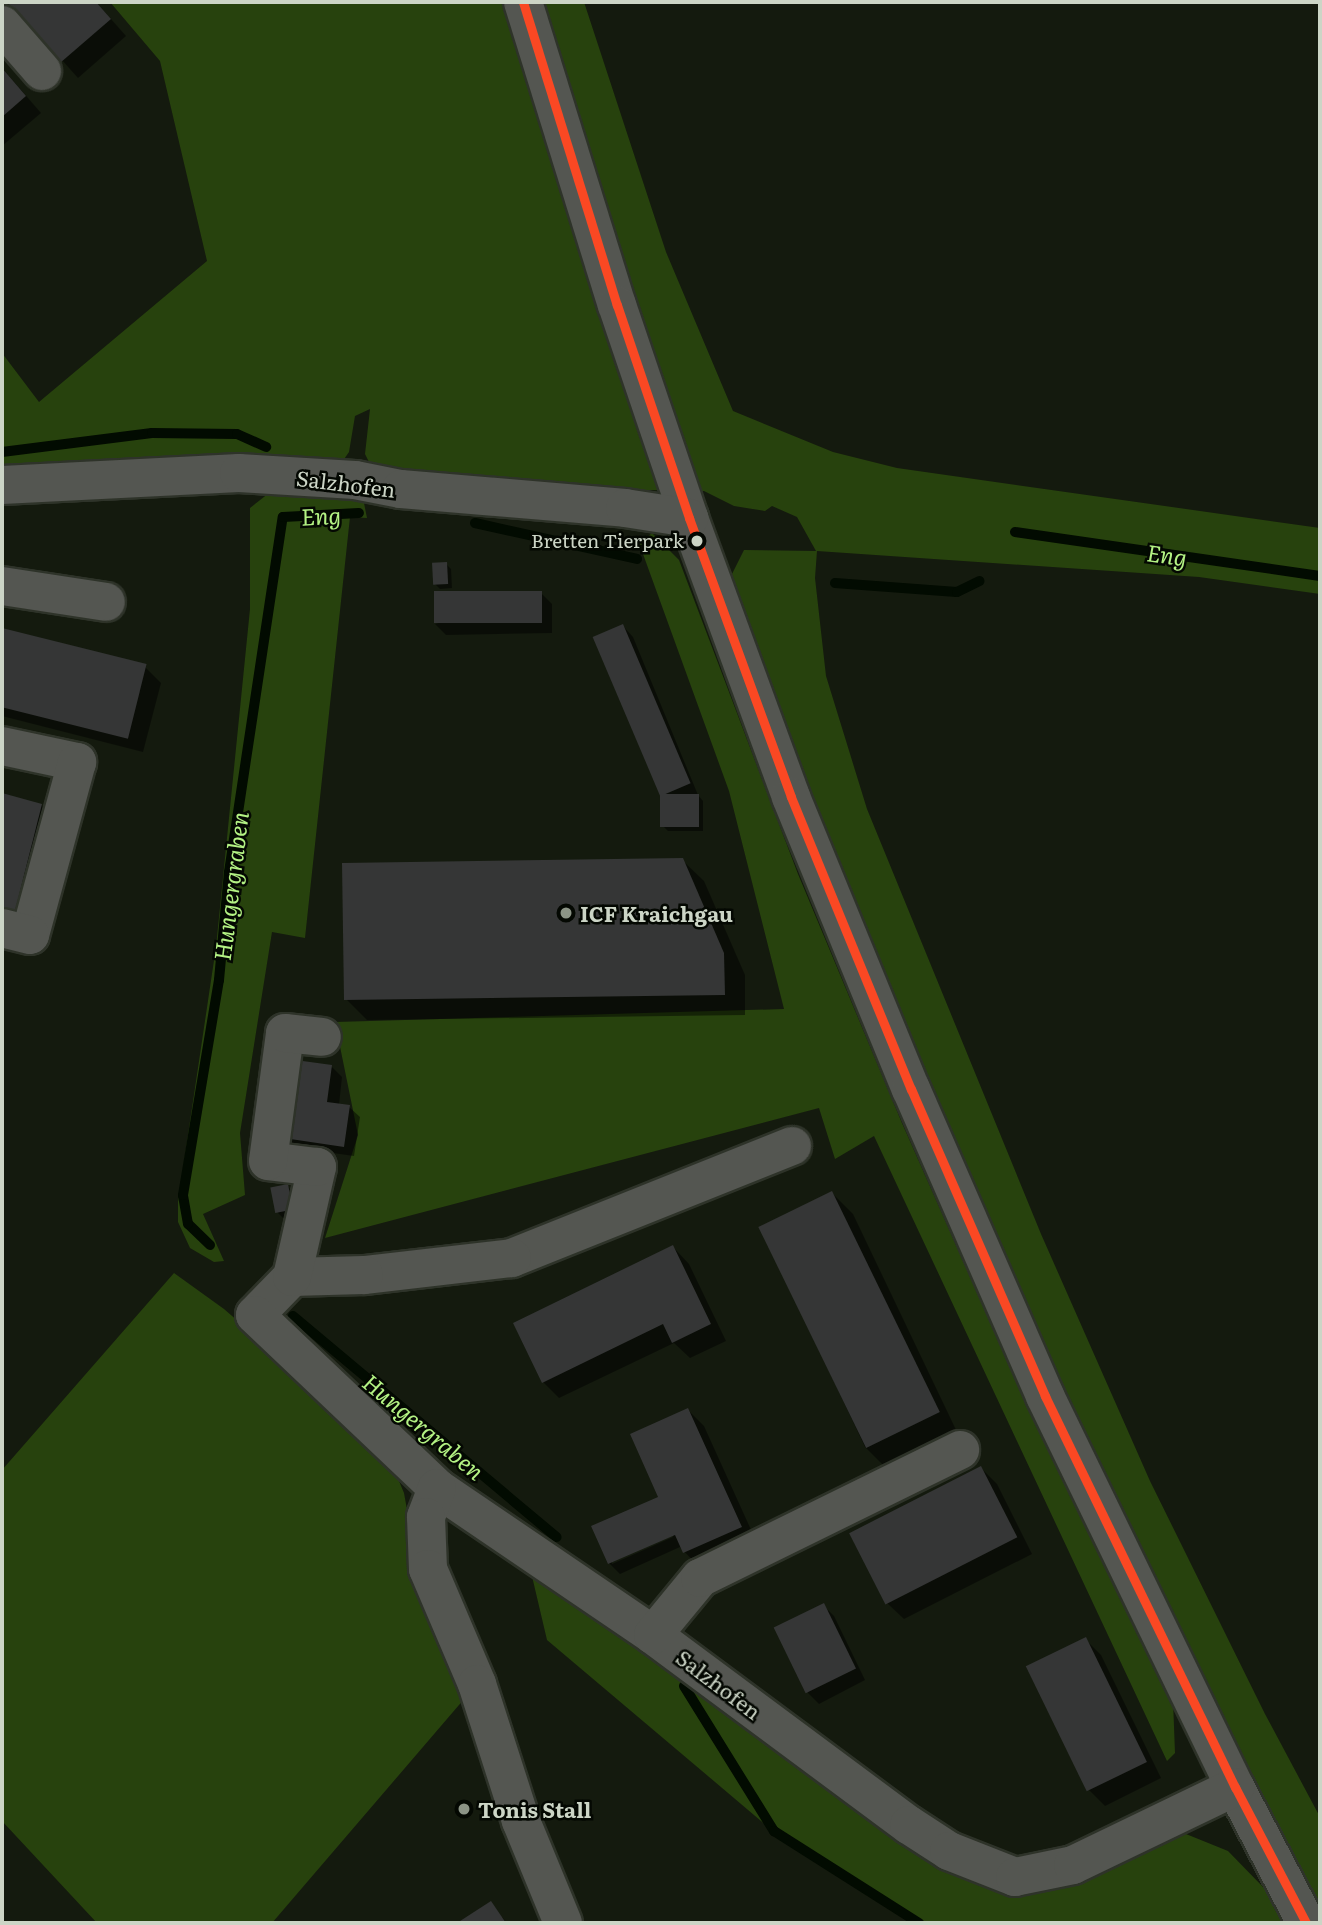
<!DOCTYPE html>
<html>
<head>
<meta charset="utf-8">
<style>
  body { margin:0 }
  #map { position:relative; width:1322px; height:1925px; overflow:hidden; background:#141a0e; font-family:Literata,serif }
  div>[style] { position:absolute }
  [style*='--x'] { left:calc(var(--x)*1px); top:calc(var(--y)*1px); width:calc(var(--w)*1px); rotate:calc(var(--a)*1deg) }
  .green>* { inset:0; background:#27420d }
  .shadow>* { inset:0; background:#0007 }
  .stream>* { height:10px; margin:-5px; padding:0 5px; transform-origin:5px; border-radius:5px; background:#020b01 }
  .building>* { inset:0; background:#353636; transform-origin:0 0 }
  .roads { filter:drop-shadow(2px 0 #2e3329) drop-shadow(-2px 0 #2e3329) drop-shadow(0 2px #2e3329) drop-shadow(0 -2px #2e3329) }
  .minor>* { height:38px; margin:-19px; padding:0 19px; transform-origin:19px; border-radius:19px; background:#545651 }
  .bus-1>* { height:9px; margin:-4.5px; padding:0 4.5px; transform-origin:4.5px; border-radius:4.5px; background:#fa4823 }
  .dots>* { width:19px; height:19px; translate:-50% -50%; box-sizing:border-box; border:4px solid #040802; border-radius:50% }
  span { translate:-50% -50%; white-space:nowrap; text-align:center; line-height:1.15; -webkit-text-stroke:5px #040802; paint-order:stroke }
  .bus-label { font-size:19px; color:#ccd5c6 }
  .right { translate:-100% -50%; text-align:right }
  .street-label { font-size:21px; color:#ccd5c6 }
  .poi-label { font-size:21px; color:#ccd5c6; font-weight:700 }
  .left { translate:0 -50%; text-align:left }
  .water-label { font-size:23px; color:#b4f384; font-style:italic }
  .frame { position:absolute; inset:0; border:4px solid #ccd5c6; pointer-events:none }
</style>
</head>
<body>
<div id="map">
  <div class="green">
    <i style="clip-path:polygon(110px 2px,584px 2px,666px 252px,733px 411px,833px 452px,897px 468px,1320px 528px,1320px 594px,1199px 577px,817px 551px,815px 578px,826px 676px,867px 809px,1041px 1234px,1150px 1481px,1265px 1714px,1320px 1817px,1320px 1914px,1054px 1384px,805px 794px,731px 576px,744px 550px,816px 551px,797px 517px,772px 506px,765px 511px,734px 506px,704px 491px,590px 489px,372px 468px,365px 454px,370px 409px,355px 416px,349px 452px,340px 465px,2px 468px,2px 353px,39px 402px,207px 261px,160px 61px)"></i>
    <i style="clip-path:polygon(269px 493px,363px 498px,367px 518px,350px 517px,305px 938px,272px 932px,240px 1133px,245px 1195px,203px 1214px,224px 1261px,214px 1262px,190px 1248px,178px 1222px,178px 1202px,216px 947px,250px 609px,250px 508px)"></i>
    <i style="clip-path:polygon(652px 533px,679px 560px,798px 874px,902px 1123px,1030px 1412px,1173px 1700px,1175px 1753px,1167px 1761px,874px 1136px,835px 1159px,819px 1108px,325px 1238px,358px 1135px,335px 1022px,784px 1009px,729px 791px,639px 543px)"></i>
    <i style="clip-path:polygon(174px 1273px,224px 1309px,386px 1450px,404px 1493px,418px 1570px,477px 1684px,272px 1923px,97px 1923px,2px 1821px,2px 1470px)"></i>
    <i style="clip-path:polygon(531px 1572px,1017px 1895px,1083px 1882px,1186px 1834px,1228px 1851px,1264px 1888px,1282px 1923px,919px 1923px,773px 1831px,547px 1640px)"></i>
  </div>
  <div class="shadow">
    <i style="clip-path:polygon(10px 2px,96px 2px,126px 36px,78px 78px)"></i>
    <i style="clip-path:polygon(2px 68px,41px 113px,2px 146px)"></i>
    <i style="clip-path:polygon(446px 564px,451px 569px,452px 588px,440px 589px,435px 584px)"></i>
    <i style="clip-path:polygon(541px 593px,552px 604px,552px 633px,446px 635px,435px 624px)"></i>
    <i style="clip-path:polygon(623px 626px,633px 637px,698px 795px,703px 801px,703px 831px,668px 831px,663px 826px,661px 796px)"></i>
    <i style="clip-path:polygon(2px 630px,145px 667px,161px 683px,143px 752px,2px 716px)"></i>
    <i style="clip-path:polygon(2px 795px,41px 805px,58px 821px,31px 926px,2px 918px)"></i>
    <i style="clip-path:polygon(682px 860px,704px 881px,745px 975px,745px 1015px,367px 1020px,346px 999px)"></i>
    <i style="clip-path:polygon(332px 1067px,342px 1077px,339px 1105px,349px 1107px,360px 1117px,354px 1156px,290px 1147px,279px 1136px)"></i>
    <i style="clip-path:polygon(287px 1186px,292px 1191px,297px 1215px,283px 1218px,278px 1213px)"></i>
    <i style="clip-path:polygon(832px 1193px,853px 1214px,958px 1434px,886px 1468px,865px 1447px,761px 1227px)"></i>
    <i style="clip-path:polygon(673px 1247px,689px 1264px,726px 1341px,690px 1358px,674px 1343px,559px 1398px,543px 1382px,515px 1324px)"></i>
    <i style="clip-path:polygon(evenodd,688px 1410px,704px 1426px,757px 1543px,700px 1568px,680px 1547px,620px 1574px,609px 1563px,660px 1498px,688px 1410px,672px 1534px,673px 1537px,612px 1564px,612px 1561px,672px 1534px)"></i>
    <i style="clip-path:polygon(981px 1468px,997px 1484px,1032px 1554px,904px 1619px,887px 1603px)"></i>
    <i style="clip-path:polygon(823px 1605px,834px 1616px,865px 1680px,819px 1704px,808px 1693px)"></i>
    <i style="clip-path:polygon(1085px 1639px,1101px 1655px,1161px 1778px,1105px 1806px,1089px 1790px)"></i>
    <i style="clip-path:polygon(490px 1903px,507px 1923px,461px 1923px)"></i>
  </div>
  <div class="stream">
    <i style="--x:2;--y:452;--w:151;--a:-7.2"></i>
    <i style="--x:152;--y:433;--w:85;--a:0.7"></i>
    <i style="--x:237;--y:434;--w:32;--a:24"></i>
    <i style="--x:475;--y:523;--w:166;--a:12.5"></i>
    <i style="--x:1015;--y:532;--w:308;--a:8.2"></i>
    <i style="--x:835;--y:583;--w:122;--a:4.2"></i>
    <i style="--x:957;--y:592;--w:25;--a:-26"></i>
    <i style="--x:210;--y:1245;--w:30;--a:-136"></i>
    <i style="--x:188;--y:1224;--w:29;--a:-100"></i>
    <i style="--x:183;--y:1195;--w:218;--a:-80.5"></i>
    <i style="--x:219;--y:980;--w:108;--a:-84.7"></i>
    <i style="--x:229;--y:872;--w:359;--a:-81.4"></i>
    <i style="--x:283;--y:517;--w:76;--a:-3"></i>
    <i style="--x:293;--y:1316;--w:344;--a:40"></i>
    <i style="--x:684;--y:1686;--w:171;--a:58.2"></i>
    <i style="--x:774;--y:1831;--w:172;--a:32.4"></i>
  </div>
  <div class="building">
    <i style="clip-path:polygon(7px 2px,96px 2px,111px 19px,60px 63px)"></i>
    <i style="clip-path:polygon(2px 68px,26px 96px,2px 117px)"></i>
    <i style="left:447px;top:562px;width:22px;height:15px;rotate:87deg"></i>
    <i style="left:542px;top:591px;width:32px;height:108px;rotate:90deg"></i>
    <i style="left:623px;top:624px;width:173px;height:33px;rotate:67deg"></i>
    <i style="left:2px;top:628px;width:149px;height:77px;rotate:14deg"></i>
    <i style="clip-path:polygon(2px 793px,42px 804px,15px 911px,2px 907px)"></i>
    <i style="left:699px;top:794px;width:33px;height:39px;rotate:90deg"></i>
    <i style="clip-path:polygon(683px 858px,724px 953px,725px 995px,344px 1000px,342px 863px)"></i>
    <i style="clip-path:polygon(288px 1059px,332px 1065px,327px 1102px,350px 1105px,344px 1147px,277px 1137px)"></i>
    <i style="left:288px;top:1184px;width:26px;height:18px;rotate:79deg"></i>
    <i style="left:832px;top:1191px;width:246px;height:82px;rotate:64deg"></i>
    <i style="clip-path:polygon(673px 1245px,711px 1324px,672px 1343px,663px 1324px,542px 1383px,513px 1323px)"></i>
    <i style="clip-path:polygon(688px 1408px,742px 1527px,683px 1553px,675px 1535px,608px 1564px,591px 1526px,658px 1497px,630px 1434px)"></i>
    <i style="left:981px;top:1466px;width:80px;height:148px;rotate:63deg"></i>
    <i style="left:824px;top:1603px;width:73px;height:56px;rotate:64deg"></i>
    <i style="left:1086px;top:1637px;width:139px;height:67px;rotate:64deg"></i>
    <i style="clip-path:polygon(491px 1901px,506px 1923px,457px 1923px)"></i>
  </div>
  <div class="roads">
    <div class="minor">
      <i style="--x:523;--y:2;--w:317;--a:72.8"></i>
      <i style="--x:617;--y:305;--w:225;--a:71.3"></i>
      <i style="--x:689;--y:518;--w:297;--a:69.9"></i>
      <i style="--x:791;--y:797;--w:316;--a:67.7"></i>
      <i style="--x:911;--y:1089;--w:335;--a:66.4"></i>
      <i style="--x:1045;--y:1396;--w:435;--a:64.1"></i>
      <i style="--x:1235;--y:1787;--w:153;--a:62.4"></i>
      <i style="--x:2;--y:25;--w:61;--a:49"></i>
      <i style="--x:2;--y:485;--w:237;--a:-2.9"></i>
      <i style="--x:239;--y:473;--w:116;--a:3.5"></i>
      <i style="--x:355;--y:480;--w:47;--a:11.1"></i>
      <i style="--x:401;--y:489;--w:225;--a:4.8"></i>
      <i style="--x:625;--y:508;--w:65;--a:8.9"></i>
      <i style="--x:2;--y:586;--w:105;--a:8.7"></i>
      <i style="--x:2;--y:746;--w:77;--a:12"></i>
      <i style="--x:77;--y:762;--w:179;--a:105.2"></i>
      <i style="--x:30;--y:935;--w:29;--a:-166"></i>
      <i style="--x:792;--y:1146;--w:302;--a:158.2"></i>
      <i style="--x:512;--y:1258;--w:149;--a:173.4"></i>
      <i style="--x:364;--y:1275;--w:72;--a:178.4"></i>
      <i style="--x:292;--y:1277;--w:53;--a:134.2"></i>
      <i style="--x:255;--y:1315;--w:251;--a:43.5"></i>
      <i style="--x:437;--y:1488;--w:261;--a:34.2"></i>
      <i style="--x:653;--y:1635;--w:319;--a:36.6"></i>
      <i style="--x:909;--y:1825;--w:48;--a:33"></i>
      <i style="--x:949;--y:1851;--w:71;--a:21.5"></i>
      <i style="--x:1015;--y:1877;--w:59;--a:-11.7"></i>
      <i style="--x:1073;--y:1865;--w:180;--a:-25.7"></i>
      <i style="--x:292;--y:1277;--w:113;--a:-77.2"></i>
      <i style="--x:317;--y:1167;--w:49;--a:-173"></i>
      <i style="--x:268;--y:1161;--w:129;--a:-82.4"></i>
      <i style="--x:285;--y:1033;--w:37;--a:6"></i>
      <i style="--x:437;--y:1488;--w:31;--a:111"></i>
      <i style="--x:426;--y:1517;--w:52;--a:87.8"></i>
      <i style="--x:428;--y:1569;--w:125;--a:66.9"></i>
      <i style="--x:477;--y:1684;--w:144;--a:72.2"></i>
      <i style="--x:521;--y:1821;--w:110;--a:67.6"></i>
      <i style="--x:653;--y:1635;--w:74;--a:-50.5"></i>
      <i style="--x:700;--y:1578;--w:290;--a:-26.2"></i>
    </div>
  </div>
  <div class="bus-1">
    <i style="--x:523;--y:2;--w:317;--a:72.8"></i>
    <i style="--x:617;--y:305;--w:225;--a:71.3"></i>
    <i style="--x:689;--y:518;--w:297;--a:69.9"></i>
    <i style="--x:791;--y:797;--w:316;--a:67.7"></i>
    <i style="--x:911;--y:1089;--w:335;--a:66.4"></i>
    <i style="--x:1045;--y:1396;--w:435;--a:64.1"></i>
    <i style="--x:1235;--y:1787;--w:153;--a:62.4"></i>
  </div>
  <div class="dots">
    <i style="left:697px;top:541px;background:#ccd5c6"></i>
    <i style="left:566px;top:913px;background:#8c9486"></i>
    <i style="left:464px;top:1809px;background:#8c9486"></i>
  </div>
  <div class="bus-label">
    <span class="right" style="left:684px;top:541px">Bretten Tierpark</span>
  </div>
  <div class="street-label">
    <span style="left:346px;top:483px;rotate:7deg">Salzhofen</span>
    <span style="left:719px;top:1684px;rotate:37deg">Salzhofen</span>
  </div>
  <div class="poi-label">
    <span class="left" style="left:580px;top:913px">ICF Kraichgau</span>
    <span class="left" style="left:478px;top:1809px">Tonis Stall</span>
  </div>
  <div class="water-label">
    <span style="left:321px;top:515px;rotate:-3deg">Eng</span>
    <span style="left:1167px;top:554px;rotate:8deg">Eng</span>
    <span style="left:230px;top:886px;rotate:-83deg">Hungergraben</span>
    <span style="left:424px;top:1426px;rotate:40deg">Hungergraben</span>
  </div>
  <div class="frame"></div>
</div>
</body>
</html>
